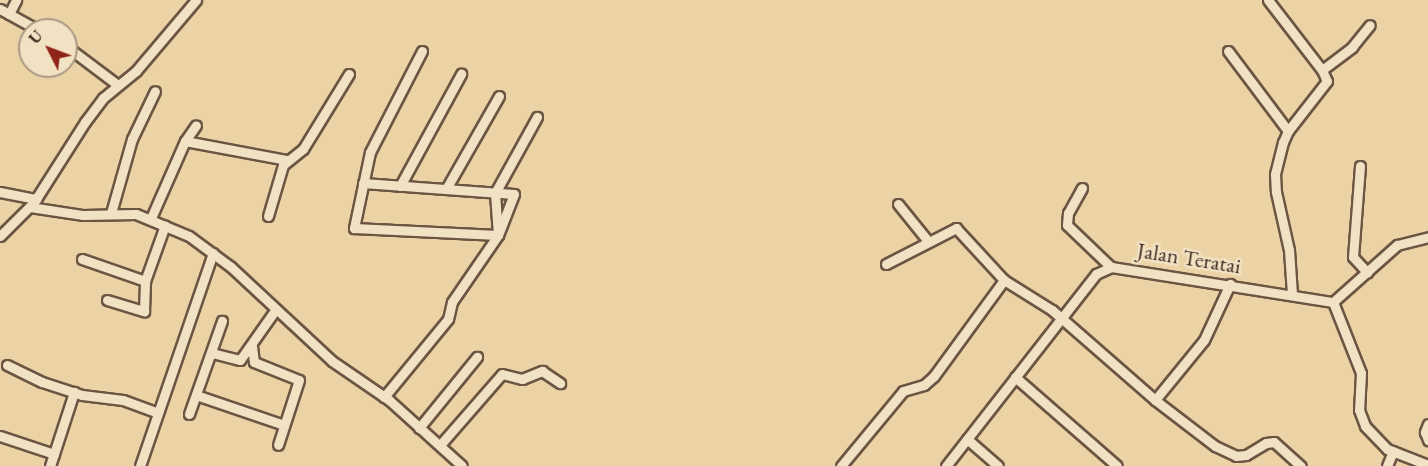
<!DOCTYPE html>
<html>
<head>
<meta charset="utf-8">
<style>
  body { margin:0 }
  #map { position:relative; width:1428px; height:466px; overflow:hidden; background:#ebd3a5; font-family:"EB Garamond",serif }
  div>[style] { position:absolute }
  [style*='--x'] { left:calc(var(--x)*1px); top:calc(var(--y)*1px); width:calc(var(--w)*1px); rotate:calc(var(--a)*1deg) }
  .roads { filter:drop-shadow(2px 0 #6c5543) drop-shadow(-2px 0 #6c5543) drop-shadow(0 2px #6c5543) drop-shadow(0 -2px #6c5543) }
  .minor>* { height:9px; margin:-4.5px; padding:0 4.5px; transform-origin:4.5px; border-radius:4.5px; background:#f2e2c4 }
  span { translate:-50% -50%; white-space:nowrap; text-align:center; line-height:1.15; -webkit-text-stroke:5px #f2e2c4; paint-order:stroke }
  .street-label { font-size:22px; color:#412b22 }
  .north { position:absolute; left:18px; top:18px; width:60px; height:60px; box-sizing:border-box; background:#f2e2c4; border:2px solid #ab9983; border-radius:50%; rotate:312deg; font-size:16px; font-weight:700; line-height:24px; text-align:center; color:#412b22 }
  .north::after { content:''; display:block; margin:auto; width:21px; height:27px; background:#8f2418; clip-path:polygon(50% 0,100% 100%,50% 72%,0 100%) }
</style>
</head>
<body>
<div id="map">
  <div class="roads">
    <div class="minor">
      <i style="--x:1268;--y:0;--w:88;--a:52.4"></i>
      <i style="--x:1322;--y:70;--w:12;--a:66"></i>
      <i style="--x:1327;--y:81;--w:63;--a:128"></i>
      <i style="--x:1288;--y:131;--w:12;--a:114"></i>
      <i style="--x:1283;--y:142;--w:33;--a:104"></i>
      <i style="--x:1275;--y:174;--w:18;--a:87"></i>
      <i style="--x:1276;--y:192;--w:59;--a:77.4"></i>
      <i style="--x:1289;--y:250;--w:44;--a:86.1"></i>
      <i style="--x:0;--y:9;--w:43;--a:28.9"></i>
      <i style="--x:9;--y:14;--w:16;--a:-63"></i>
      <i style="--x:66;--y:46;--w:65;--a:36.9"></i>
      <i style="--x:422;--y:51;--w:114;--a:117.2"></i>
      <i style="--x:370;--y:152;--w:78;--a:101.9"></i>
      <i style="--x:354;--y:228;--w:144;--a:2.8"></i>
      <i style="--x:498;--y:235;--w:42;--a:-94.1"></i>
      <i style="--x:495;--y:193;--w:87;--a:-61.1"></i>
      <i style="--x:1228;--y:51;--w:100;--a:53.1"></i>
      <i style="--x:1322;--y:70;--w:38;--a:-37"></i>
      <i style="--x:1352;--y:47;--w:28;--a:-51"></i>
      <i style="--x:185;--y:141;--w:104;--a:10.6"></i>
      <i style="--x:1360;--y:166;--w:91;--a:94.4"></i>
      <i style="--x:1353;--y:257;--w:21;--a:47"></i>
      <i style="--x:363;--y:183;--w:151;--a:4.2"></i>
      <i style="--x:514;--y:194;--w:44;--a:111.3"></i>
      <i style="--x:498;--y:235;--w:81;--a:124.5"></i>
      <i style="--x:452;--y:302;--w:17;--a:103"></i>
      <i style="--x:448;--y:319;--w:101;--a:129.4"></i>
      <i style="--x:400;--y:186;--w:128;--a:-61.4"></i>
      <i style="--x:1082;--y:188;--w:29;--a:119"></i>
      <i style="--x:1068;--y:213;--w:12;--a:95"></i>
      <i style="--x:1067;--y:225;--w:61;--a:43.7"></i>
      <i style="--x:446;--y:189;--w:107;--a:-60.3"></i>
      <i style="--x:0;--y:192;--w:37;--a:11"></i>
      <i style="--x:898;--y:204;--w:48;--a:51"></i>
      <i style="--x:30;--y:207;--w:54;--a:8.6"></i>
      <i style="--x:83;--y:215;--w:53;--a:-1.1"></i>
      <i style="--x:136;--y:214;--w:57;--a:22.5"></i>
      <i style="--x:189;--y:236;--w:52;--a:36.4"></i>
      <i style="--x:231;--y:267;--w:138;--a:42.9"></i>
      <i style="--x:332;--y:361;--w:69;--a:34.4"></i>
      <i style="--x:389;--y:400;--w:98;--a:42.1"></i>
      <i style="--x:111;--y:213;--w:77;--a:-74.2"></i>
      <i style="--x:132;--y:139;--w:53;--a:-64.4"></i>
      <i style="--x:268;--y:216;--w:53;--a:-73.6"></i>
      <i style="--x:283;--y:165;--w:26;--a:-39"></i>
      <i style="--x:303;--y:149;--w:88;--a:-58.5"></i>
      <i style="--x:151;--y:218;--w:84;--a:-66.2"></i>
      <i style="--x:185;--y:141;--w:19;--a:-55"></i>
      <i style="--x:0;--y:236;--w:48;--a:-45"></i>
      <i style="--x:34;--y:202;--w:95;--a:-57.5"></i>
      <i style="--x:85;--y:122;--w:30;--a:-53"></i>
      <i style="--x:103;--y:98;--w:43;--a:-39.3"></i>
      <i style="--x:136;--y:71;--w:93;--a:-49.8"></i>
      <i style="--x:82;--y:259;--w:67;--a:19.2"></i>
      <i style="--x:886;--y:264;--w:79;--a:-27.2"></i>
      <i style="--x:956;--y:228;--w:71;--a:47.3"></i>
      <i style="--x:1004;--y:280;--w:57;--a:32"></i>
      <i style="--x:1052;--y:310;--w:137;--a:41.1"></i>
      <i style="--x:1155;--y:400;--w:76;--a:37.5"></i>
      <i style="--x:1215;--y:446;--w:23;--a:25"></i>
      <i style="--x:1236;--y:456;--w:10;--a:-6"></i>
      <i style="--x:1246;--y:455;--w:23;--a:-31"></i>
      <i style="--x:1266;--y:443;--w:8;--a:-7"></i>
      <i style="--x:1274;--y:442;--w:36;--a:42"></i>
      <i style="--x:107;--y:300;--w:39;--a:17"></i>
      <i style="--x:144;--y:311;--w:30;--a:-88"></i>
      <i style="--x:145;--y:281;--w:59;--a:-70.3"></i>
      <i style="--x:1333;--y:302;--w:86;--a:-41.7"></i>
      <i style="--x:1397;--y:245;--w:32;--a:-14"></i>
      <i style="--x:252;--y:346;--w:16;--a:83"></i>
      <i style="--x:254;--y:362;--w:48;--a:21.8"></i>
      <i style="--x:299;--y:380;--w:68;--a:107.9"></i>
      <i style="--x:212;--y:353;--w:29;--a:14"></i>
      <i style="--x:240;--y:360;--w:62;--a:-54.8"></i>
      <i style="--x:7;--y:365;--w:39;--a:26"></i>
      <i style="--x:42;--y:382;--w:42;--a:18"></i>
      <i style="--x:82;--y:395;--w:41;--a:7"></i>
      <i style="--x:123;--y:400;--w:37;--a:20"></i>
      <i style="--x:1015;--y:377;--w:135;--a:41.1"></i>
      <i style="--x:196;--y:395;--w:93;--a:18.8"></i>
      <i style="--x:1155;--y:400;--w:77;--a:-50.8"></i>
      <i style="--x:1204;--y:340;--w:62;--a:-65.1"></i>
      <i style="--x:189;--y:414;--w:99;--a:-70.5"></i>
      <i style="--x:1428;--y:424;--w:9;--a:111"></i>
      <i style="--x:1425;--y:432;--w:9;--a:69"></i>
      <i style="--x:419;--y:428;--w:92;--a:-50.8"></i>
      <i style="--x:0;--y:436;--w:57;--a:18.4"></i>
      <i style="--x:967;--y:439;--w:41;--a:41.1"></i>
      <i style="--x:440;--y:445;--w:94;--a:-48.9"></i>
      <i style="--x:502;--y:374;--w:21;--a:14"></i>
      <i style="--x:522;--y:379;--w:22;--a:-22"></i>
      <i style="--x:542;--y:371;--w:22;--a:34"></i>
      <i style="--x:50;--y:466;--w:78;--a:-72"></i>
      <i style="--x:140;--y:466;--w:225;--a:-71.1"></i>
      <i style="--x:841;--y:466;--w:97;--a:-50.4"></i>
      <i style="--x:903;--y:391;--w:22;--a:-16"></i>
      <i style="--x:924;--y:385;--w:13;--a:-42"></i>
      <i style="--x:934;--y:376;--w:119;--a:-53.9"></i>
      <i style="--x:946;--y:466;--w:244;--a:-52"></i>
      <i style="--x:1096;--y:274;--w:17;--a:-25"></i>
      <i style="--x:1111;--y:267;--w:225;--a:9"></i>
      <i style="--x:1333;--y:302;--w:76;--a:68.5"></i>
      <i style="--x:1361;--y:373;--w:37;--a:93"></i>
      <i style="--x:1359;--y:410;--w:17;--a:69"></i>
      <i style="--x:1365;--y:426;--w:32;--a:46"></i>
      <i style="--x:1387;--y:449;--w:44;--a:21.3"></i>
      <i style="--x:1387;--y:466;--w:16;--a:-68"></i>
    </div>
  </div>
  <div class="street-label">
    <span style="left:1189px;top:258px;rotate:9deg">Jalan Teratai</span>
  </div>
  <div class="north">U</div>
</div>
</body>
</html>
